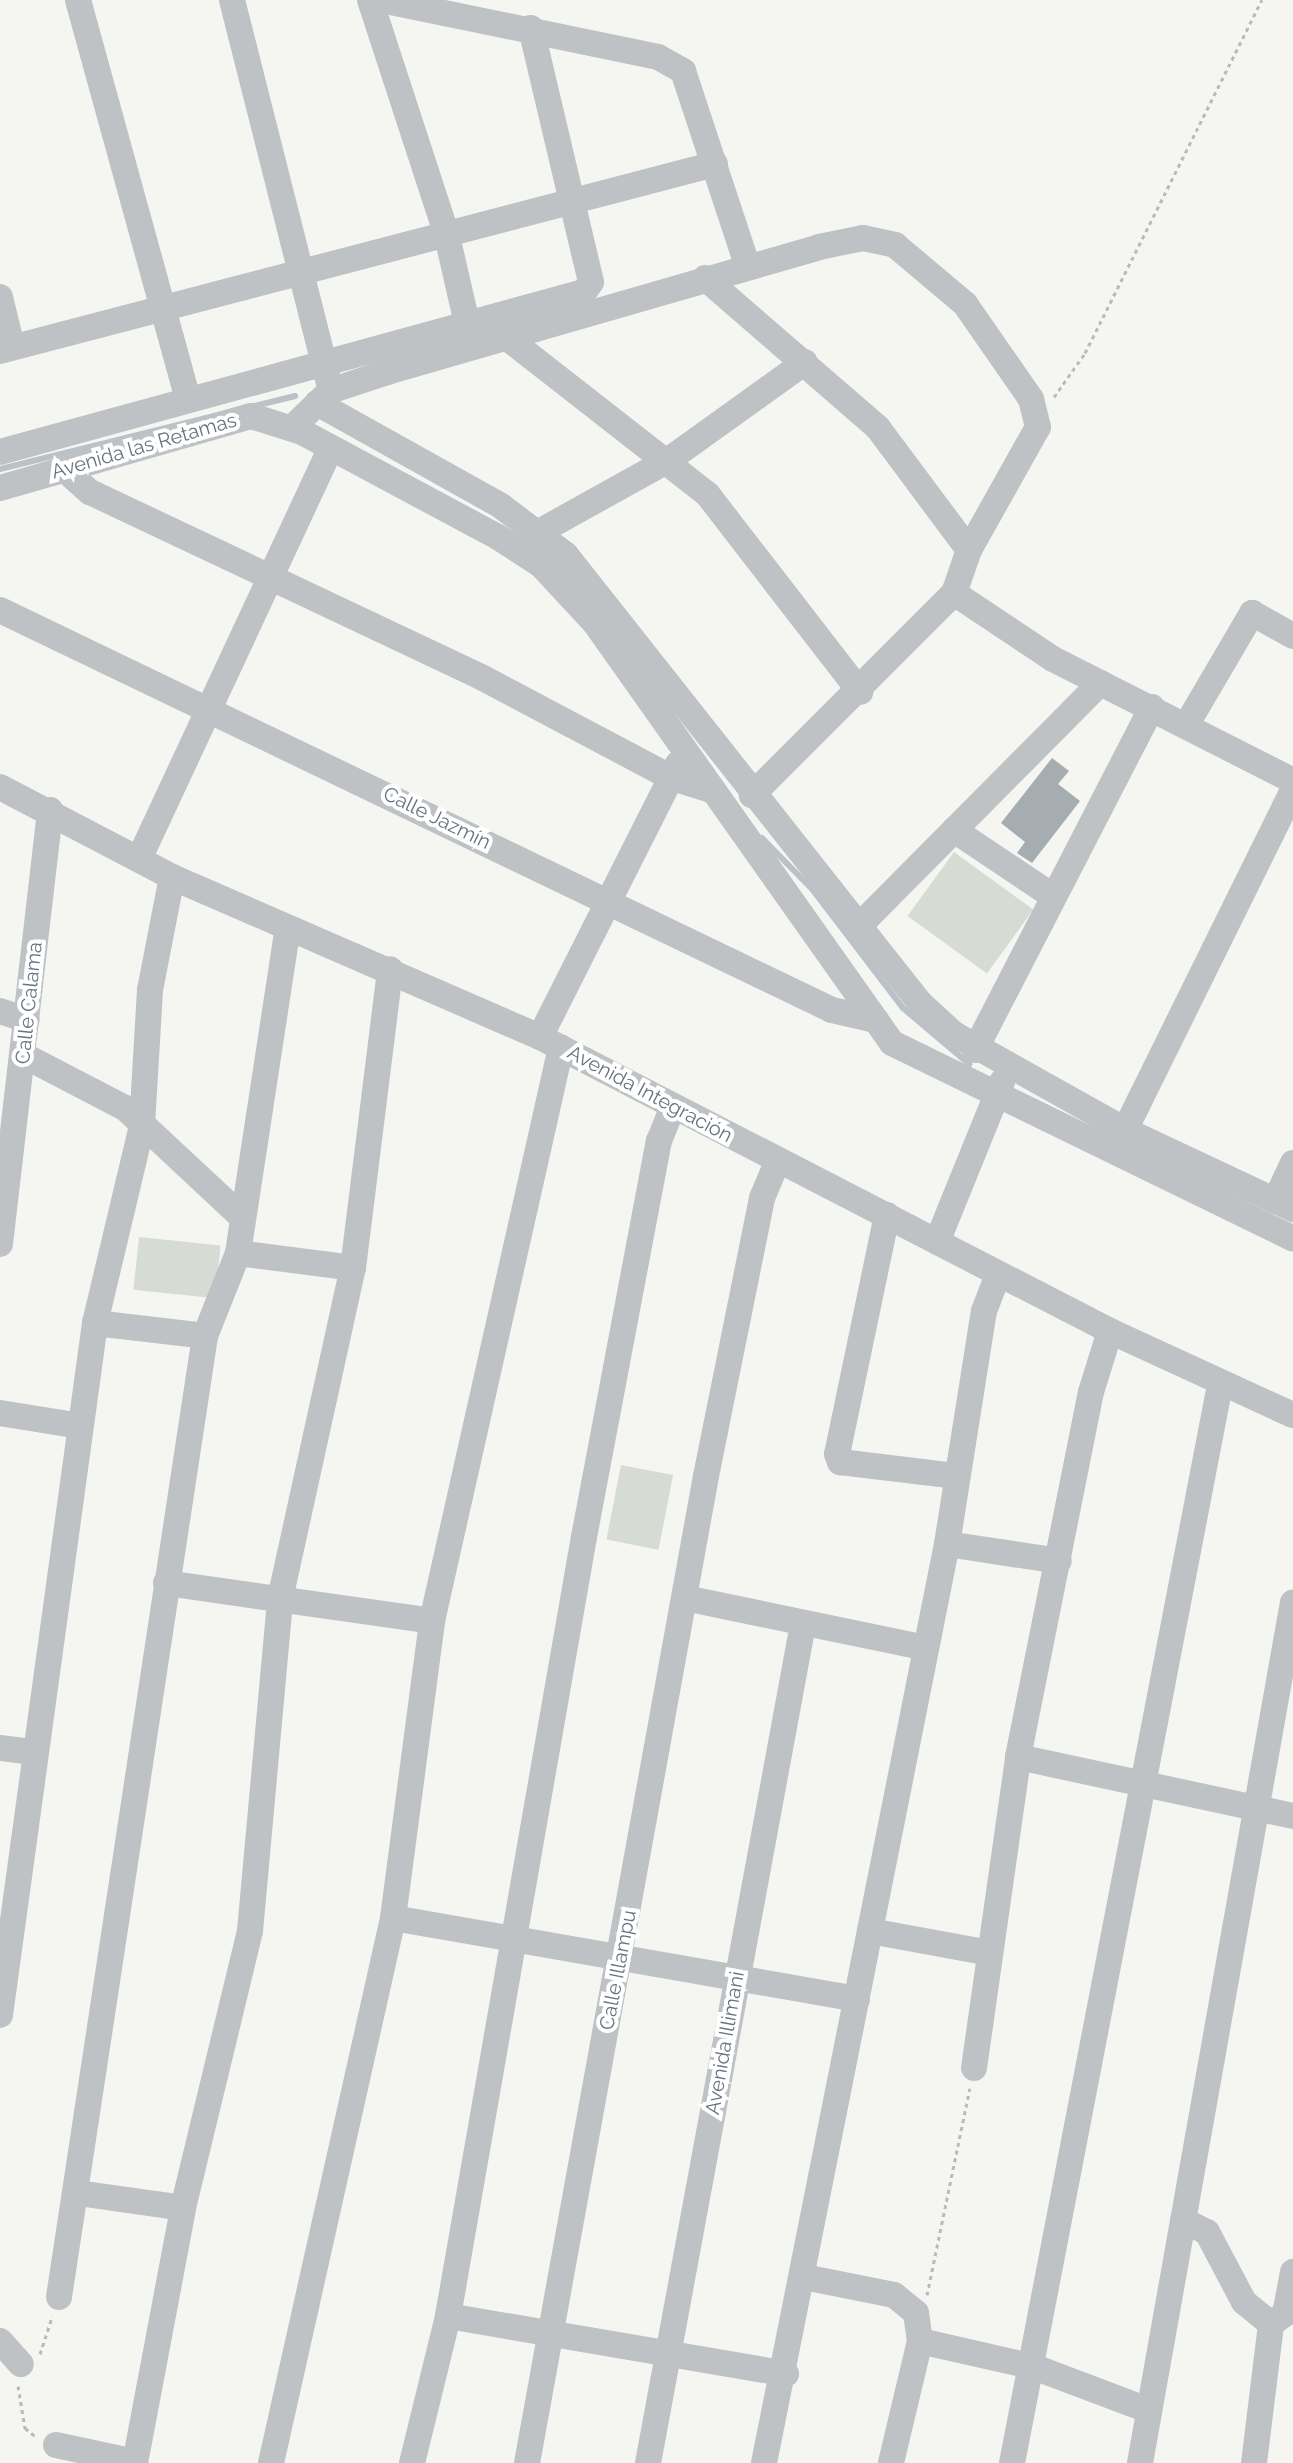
<!DOCTYPE html>
<html>
<head>
<meta charset="utf-8">
<style>
  body { margin:0 }
  #map { position:relative; width:1293px; height:2463px; overflow:hidden; background:#f5f5f2; font-family:Raleway,sans-serif }
  div>[style] { position:absolute }
  [style*='--x'] { left:calc(var(--x)*1px); top:calc(var(--y)*1px); width:calc(var(--w)*1px); rotate:calc(var(--a)*1deg) }
  .green>* { inset:0; background:#d6dbd3; transform-origin:0 0 }
  .stream>* { height:6px; margin:-3px; padding:0 3px; transform-origin:3px; border-radius:3px; background:#bac2c7 }
  .building>* { inset:0; background:#a6adb1 }
  .path>* { height:3px; margin-top:-1.5px; transform-origin:0; background:repeating-linear-gradient(90deg,#b8bbbc 0 4px,transparent 0 8px) }
  .minor>* { height:26px; margin:-13px; padding:0 13px; transform-origin:13px; border-radius:13px; background:#bec2c5 }
  span { translate:-50% -50%; white-space:nowrap; text-align:center; line-height:1.15; -webkit-text-stroke:8px #fff; paint-order:stroke }
  .street-label { font-size:20px; color:#67747f }
</style>
</head>
<body>
<div id="map">
  <div class="green">
    <i style="left:954px;top:852px;width:98px;height:79px;rotate:36deg"></i>
    <i style="left:139px;top:1237px;width:82px;height:53px;rotate:6deg"></i>
    <i style="left:621px;top:1465px;width:53px;height:76px;rotate:11deg"></i>
  </div>
  <div class="stream">
    <i style="--x:0;--y:469;--w:304;--a:-13.9"></i>
    <i style="--x:762;--y:838;--w:71;--a:45.6"></i>
    <i style="--x:812;--y:889;--w:150;--a:52.6"></i>
    <i style="--x:903;--y:1008;--w:87;--a:40.3"></i>
  </div>
  <div class="building">
    <i style="clip-path:polygon(1052px 758px,1069px 771px,1058px 784px,1080px 801px,1032px 863px,1017px 853px,1025px 842px,1001px 823px)"></i>
  </div>
  <div class="path">
    <i style="--x:1054;--y:397;--w:54;--a:-54.8"></i>
    <i style="--x:1085;--y:353;--w:395;--a:-63.4"></i>
    <i style="--x:927;--y:2295;--w:211;--a:-78.3"></i>
    <i style="--x:40;--y:2354;--w:40;--a:-72"></i>
    <i style="--x:18;--y:2386;--w:43;--a:80.5"></i>
    <i style="--x:25;--y:2428;--w:13;--a:39"></i>
  </div>
  <div class="minor">
    <i style="--x:78;--y:0;--w:412;--a:74.6"></i>
    <i style="--x:232;--y:0;--w:396;--a:75.8"></i>
    <i style="--x:370;--y:0;--w:248;--a:71.9"></i>
    <i style="--x:447;--y:236;--w:89;--a:77.1"></i>
    <i style="--x:381;--y:0;--w:283;--a:11.6"></i>
    <i style="--x:658;--y:57;--w:29;--a:29"></i>
    <i style="--x:683;--y:71;--w:206;--a:71.7"></i>
    <i style="--x:705;--y:278;--w:229;--a:40.9"></i>
    <i style="--x:878;--y:428;--w:152;--a:53.3"></i>
    <i style="--x:0;--y:297;--w:51;--a:76.5"></i>
    <i style="--x:506;--y:337;--w:256;--a:38"></i>
    <i style="--x:708;--y:495;--w:249;--a:52.3"></i>
    <i style="--x:0;--y:351;--w:739;--a:-14.66"></i>
    <i style="--x:317;--y:403;--w:211;--a:29.2"></i>
    <i style="--x:501;--y:506;--w:81;--a:37"></i>
    <i style="--x:566;--y:555;--w:571;--a:51.68"></i>
    <i style="--x:920;--y:1003;--w:46;--a:42.4"></i>
    <i style="--x:954;--y:1034;--w:196;--a:29.3"></i>
    <i style="--x:1125;--y:1130;--w:186;--a:25.2"></i>
    <i style="--x:292;--y:428;--w:53;--a:-44.2"></i>
    <i style="--x:330;--y:391;--w:60;--a:-18.4"></i>
    <i style="--x:387;--y:372;--w:450;--a:-16.1"></i>
    <i style="--x:819;--y:247;--w:45;--a:-11.6"></i>
    <i style="--x:863;--y:238;--w:33;--a:12"></i>
    <i style="--x:895;--y:245;--w:92;--a:40.1"></i>
    <i style="--x:965;--y:304;--w:116;--a:55.2"></i>
    <i style="--x:1031;--y:399;--w:29;--a:76"></i>
    <i style="--x:1038;--y:427;--w:141;--a:119.3"></i>
    <i style="--x:969;--y:550;--w:46;--a:109.2"></i>
    <i style="--x:954;--y:593;--w:286;--a:135"></i>
    <i style="--x:0;--y:452;--w:606;--a:-15.32"></i>
    <i style="--x:584;--y:292;--w:12;--a:-55"></i>
    <i style="--x:591;--y:282;--w:261;--a:-103.3"></i>
    <i style="--x:63;--y:468;--w:36;--a:42"></i>
    <i style="--x:90;--y:492;--w:435;--a:25.3"></i>
    <i style="--x:483;--y:678;--w:212;--a:27.9"></i>
    <i style="--x:670;--y:777;--w:46;--a:17.7"></i>
    <i style="--x:0;--y:488;--w:261;--a:-16"></i>
    <i style="--x:251;--y:416;--w:53;--a:17.4"></i>
    <i style="--x:302;--y:432;--w:222;--a:28.2"></i>
    <i style="--x:498;--y:537;--w:51;--a:33.1"></i>
    <i style="--x:541;--y:565;--w:79;--a:47"></i>
    <i style="--x:595;--y:623;--w:514;--a:54.73"></i>
    <i style="--x:892;--y:1043;--w:446;--a:26"></i>
    <i style="--x:539;--y:532;--w:150;--a:-29.1"></i>
    <i style="--x:670;--y:459;--w:166;--a:-35.7"></i>
    <i style="--x:954;--y:593;--w:119;--a:33.7"></i>
    <i style="--x:1053;--y:659;--w:269;--a:26.9"></i>
    <i style="--x:0;--y:610;--w:923;--a:25.68"></i>
    <i style="--x:832;--y:1010;--w:45;--a:12.8"></i>
    <i style="--x:1187;--y:724;--w:129;--a:-59.6"></i>
    <i style="--x:1252;--y:613;--w:47;--a:29.3"></i>
    <i style="--x:0;--y:787;--w:194;--a:27.6"></i>
    <i style="--x:172;--y:877;--w:401;--a:23.5"></i>
    <i style="--x:540;--y:1037;--w:641;--a:27.28"></i>
    <i style="--x:1110;--y:1331;--w:201;--a:24.7"></i>
    <i style="--x:954;--y:830;--w:120;--a:33.8"></i>
    <i style="--x:140;--y:857;--w:451;--a:-65"></i>
    <i style="--x:858;--y:927;--w:344;--a:-45.2"></i>
    <i style="--x:0;--y:1011;--w:28;--a:18"></i>
    <i style="--x:540;--y:1037;--w:306;--a:-63.2"></i>
    <i style="--x:975;--y:1050;--w:386;--a:-62.7"></i>
    <i style="--x:23;--y:1055;--w:115;--a:27.5"></i>
    <i style="--x:125;--y:1108;--w:160;--a:43"></i>
    <i style="--x:1125;--y:1130;--w:379;--a:-63.7"></i>
    <i style="--x:1275;--y:1201;--w:42;--a:-64.7"></i>
    <i style="--x:887;--y:1215;--w:244;--a:101.8"></i>
    <i style="--x:837;--y:1454;--w:9;--a:69"></i>
    <i style="--x:840;--y:1462;--w:116;--a:6.9"></i>
    <i style="--x:937;--y:1242;--w:173;--a:-67.9"></i>
    <i style="--x:0;--y:1244;--w:437;--a:-83.4"></i>
    <i style="--x:238;--y:1253;--w:116;--a:7.4"></i>
    <i style="--x:95;--y:1323;--w:111;--a:6.7"></i>
    <i style="--x:0;--y:1413;--w:81;--a:9.2"></i>
    <i style="--x:947;--y:1544;--w:113;--a:8.6"></i>
    <i style="--x:166;--y:1583;--w:269;--a:8.1"></i>
    <i style="--x:685;--y:1598;--w:246;--a:11.7"></i>
    <i style="--x:0;--y:1748;--w:34;--a:7"></i>
    <i style="--x:1018;--y:1757;--w:281;--a:12.1"></i>
    <i style="--x:393;--y:1918;--w:471;--a:9.9"></i>
    <i style="--x:870;--y:1931;--w:122;--a:10.4"></i>
    <i style="--x:0;--y:2015;--w:698;--a:-82.18"></i>
    <i style="--x:95;--y:1323;--w:204;--a:-76.6"></i>
    <i style="--x:142;--y:1125;--w:135;--a:-86.6"></i>
    <i style="--x:150;--y:990;--w:115;--a:-79"></i>
    <i style="--x:974;--y:2068;--w:314;--a:-81.9"></i>
    <i style="--x:1018;--y:1757;--w:372;--a:-78.7"></i>
    <i style="--x:1091;--y:1392;--w:64;--a:-72.7"></i>
    <i style="--x:78;--y:2193;--w:106;--a:8.1"></i>
    <i style="--x:1183;--y:2220;--w:27;--a:27"></i>
    <i style="--x:1207;--y:2232;--w:79;--a:62.1"></i>
    <i style="--x:1244;--y:2302;--w:35;--a:39"></i>
    <i style="--x:804;--y:2277;--w:92;--a:11.3"></i>
    <i style="--x:894;--y:2295;--w:28;--a:39"></i>
    <i style="--x:916;--y:2313;--w:28;--a:82"></i>
    <i style="--x:920;--y:2341;--w:125;--a:103.4"></i>
    <i style="--x:59;--y:2297;--w:972;--a:-81.36"></i>
    <i style="--x:205;--y:1336;--w:89;--a:-68.3"></i>
    <i style="--x:238;--y:1253;--w:329;--a:-81.3"></i>
    <i style="--x:448;--y:2316;--w:343;--a:9.7"></i>
    <i style="--x:1271;--y:2324;--w:17;--a:-36"></i>
    <i style="--x:1285;--y:2314;--w:43;--a:-79.2"></i>
    <i style="--x:0;--y:2341;--w:31;--a:48"></i>
    <i style="--x:920;--y:2341;--w:117;--a:12.8"></i>
    <i style="--x:1034;--y:2367;--w:122;--a:20.7"></i>
    <i style="--x:56;--y:2445;--w:81;--a:12.1"></i>
    <i style="--x:135;--y:2463;--w:259;--a:-79.3"></i>
    <i style="--x:183;--y:2208;--w:285;--a:-76.4"></i>
    <i style="--x:250;--y:1931;--w:333;--a:-84.8"></i>
    <i style="--x:280;--y:1599;--w:339;--a:-77.6"></i>
    <i style="--x:353;--y:1268;--w:301;--a:-82.9"></i>
    <i style="--x:271;--y:2463;--w:558;--a:-77.38"></i>
    <i style="--x:393;--y:1918;--w:300;--a:-82.5"></i>
    <i style="--x:432;--y:1621;--w:588;--a:-77.33"></i>
    <i style="--x:412;--y:2463;--w:151;--a:-76.2"></i>
    <i style="--x:448;--y:2316;--w:791;--a:-80.1"></i>
    <i style="--x:584;--y:1537;--w:403;--a:-79.3"></i>
    <i style="--x:659;--y:1141;--w:35;--a:-68"></i>
    <i style="--x:527;--y:2463;--w:1003;--a:-79.72"></i>
    <i style="--x:706;--y:1476;--w:284;--a:-78.6"></i>
    <i style="--x:762;--y:1198;--w:41;--a:-67.2"></i>
    <i style="--x:648;--y:2463;--w:853;--a:-79.53"></i>
    <i style="--x:764;--y:2463;--w:937;--a:-78.74"></i>
    <i style="--x:947;--y:1544;--w:236;--a:-81"></i>
    <i style="--x:984;--y:1311;--w:40;--a:-69"></i>
    <i style="--x:1012;--y:2463;--w:1098;--a:-79.08"></i>
    <i style="--x:1140;--y:2463;--w:874;--a:-79.92"></i>
    <i style="--x:1254;--y:2463;--w:140;--a:-83"></i>
  </div>
  <div class="street-label">
    <span style="left:144px;top:446px;rotate:-16deg">Avenida las Retamas</span>
    <span style="left:437px;top:818px;rotate:26deg">Calle Jazmín</span>
    <span style="left:29px;top:1003px;rotate:-84deg">Calle Calama</span>
    <span style="left:650px;top:1094px;rotate:28deg">Avenida Integración</span>
    <span style="left:618px;top:1970px;rotate:-79deg">Calle Illampu</span>
    <span style="left:725px;top:2043px;rotate:-80deg">Avenida Illimani</span>
  </div>
</div>
</body>
</html>
